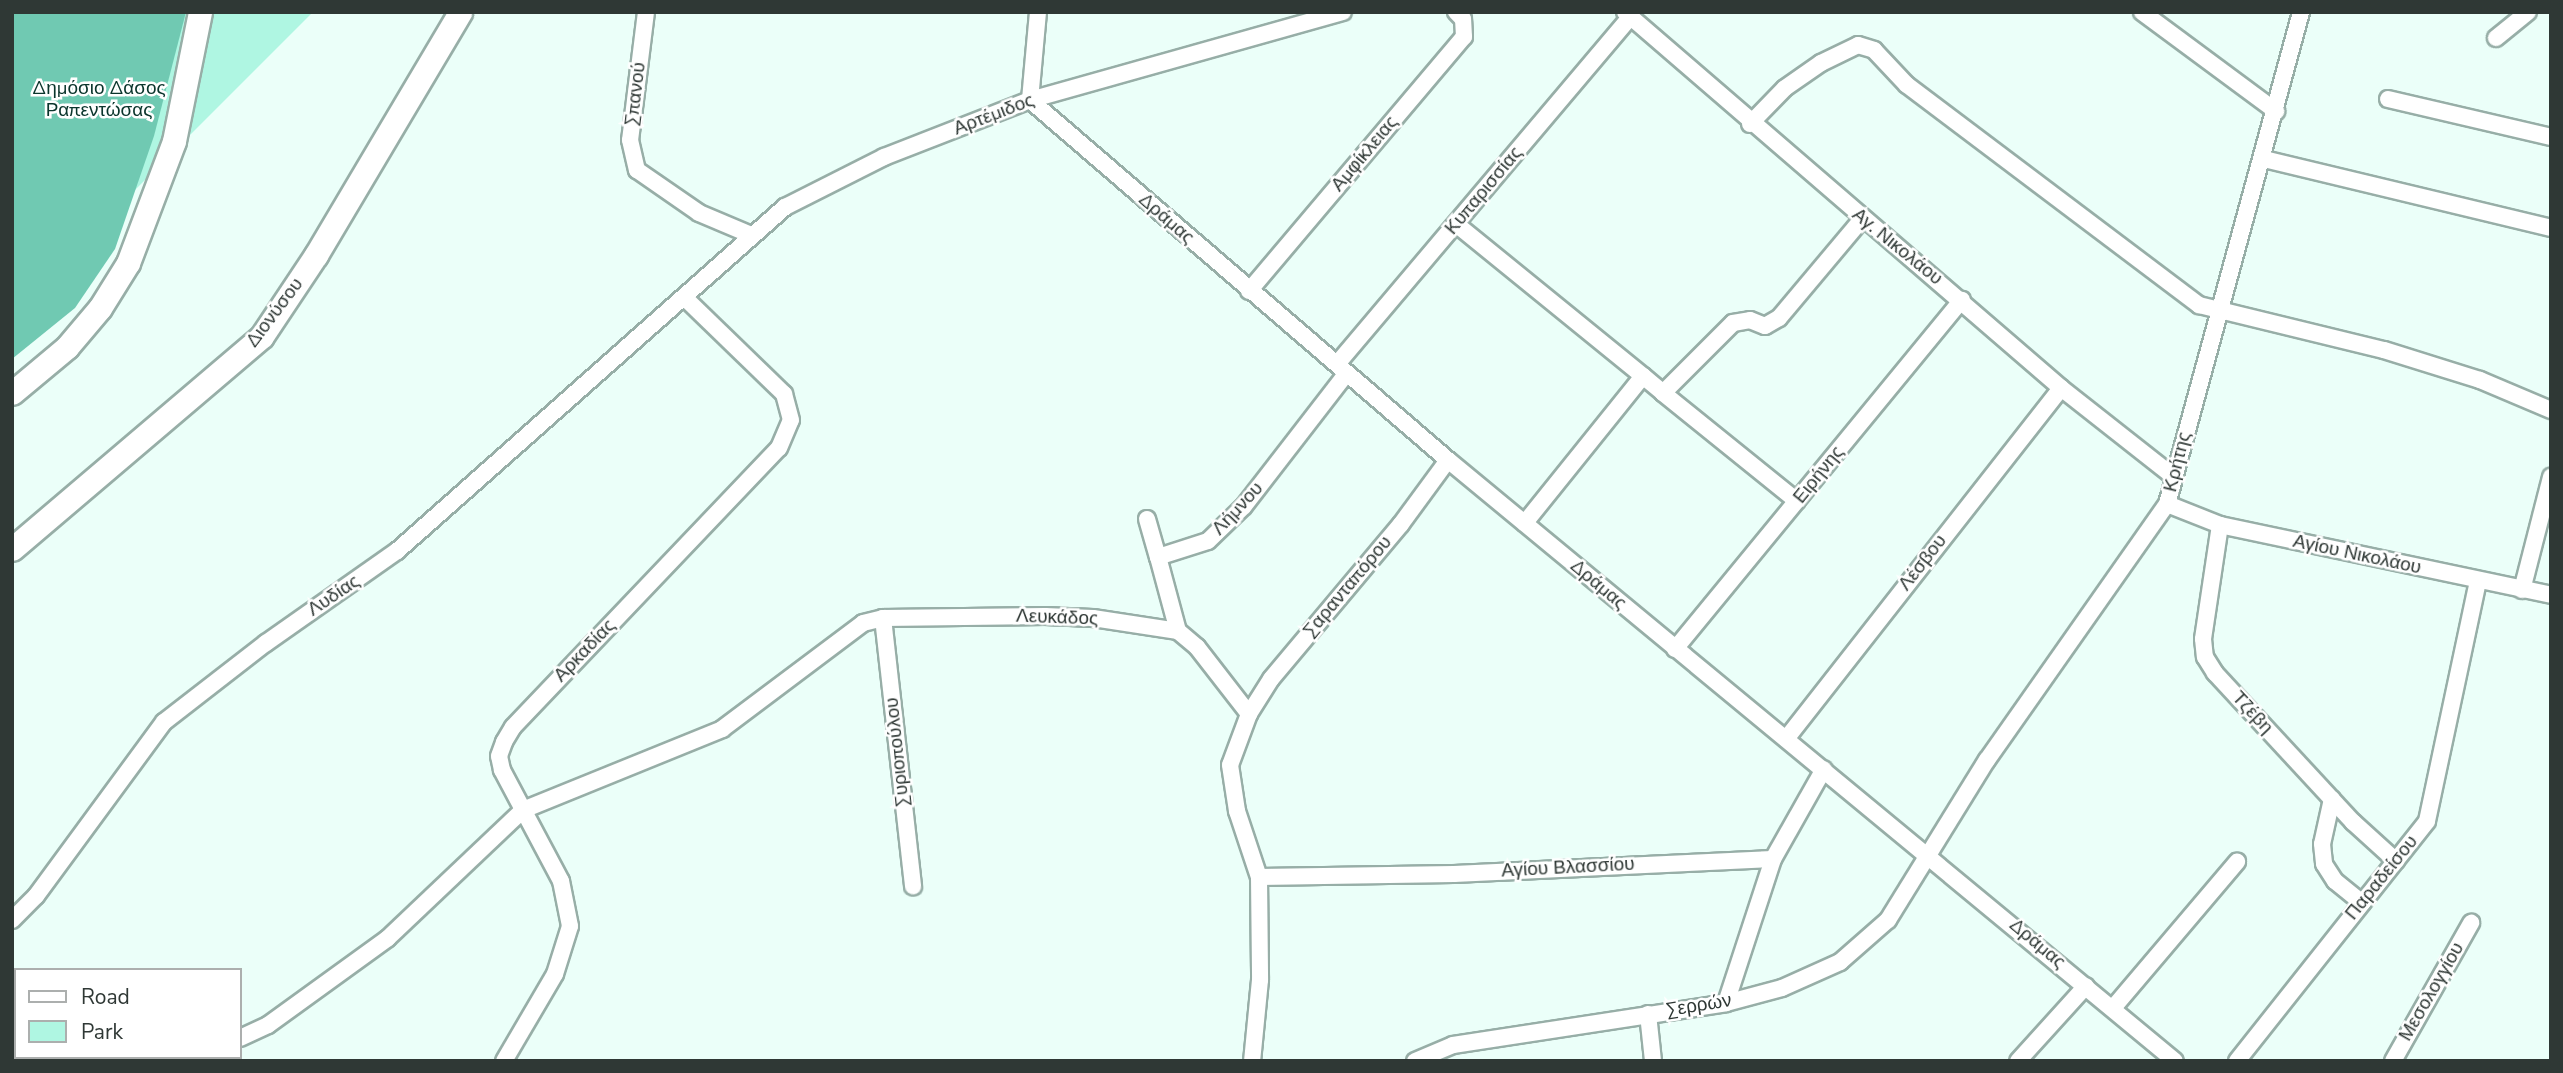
<!DOCTYPE html>
<html>
<head>
<meta charset="utf-8">
<style>
  body { margin:0 }
  #map { position:relative; width:2563px; height:1073px; overflow:hidden; background:#ebfff9; font-family:"Nunito Sans",sans-serif }
  div>[style] { position:absolute }
  [style*='--x'] { left:calc(var(--x)*1px); top:calc(var(--y)*1px); width:calc(var(--w)*1px); rotate:calc(var(--a)*1deg) }
  .green>* { inset:0; background:#aff6e2 }
  .forest>* { inset:0; background:#70c9b2 }
  .roads { filter:drop-shadow(2px 0 #97aea7) drop-shadow(-2px 0 #97aea7) drop-shadow(0 2px #97aea7) drop-shadow(0 -2px #97aea7) }
  .minor>* { height:16px; margin:-8px; padding:0 8px; transform-origin:8px; border-radius:8px; background:#fff }
  .secondary>* { height:23px; margin:-11.5px; padding:0 11.5px; transform-origin:11.5px; border-radius:11.5px; background:#fff }
  span { translate:-50% -50%; white-space:nowrap; text-align:center; line-height:1.15; -webkit-text-stroke:5px #fff; paint-order:stroke }
  .park-label { font-size:19px; color:#0a352c }
  .street-label { font-size:19px; color:#2f3835 }
  .frame { position:absolute; inset:0; border:14px solid #2f3835; pointer-events:none }
  .legend { position:absolute; left:14px; top:968px; width:228px; height:91px; box-sizing:border-box; background:#fff; border:2px solid #acafae; margin:0; padding:9px 12px; list-style:none; font-size:21px; color:#2f3835 }
  .legend li { display:flex; align-items:center; gap:14px; height:35px }
  .legend b { width:35px; border:2px solid #acafae }
</style>
</head>
<body>
<div id="map">
  <div class="green">
    <i style="clip-path:polygon(12px 12px,313px 12px,94px 231px,12px 359px)"></i>
  </div>
  <div class="forest">
    <i style="clip-path:polygon(12px 12px,186px 12px,154px 136px,115px 249px,75px 308px,12px 359px)"></i>
  </div>
  <div class="roads">
    <div class="minor">
      <i style="--x:646;--y:12;--w:129;--a:97.1"></i>
      <i style="--x:630;--y:140;--w:31;--a:77"></i>
      <i style="--x:637;--y:170;--w:75;--a:34.7"></i>
      <i style="--x:699;--y:213;--w:56;--a:22.9"></i>
      <i style="--x:1625;--y:12;--w:576;--a:40.77"></i>
      <i style="--x:2061;--y:388;--w:142;--a:38.2"></i>
      <i style="--x:2142;--y:12;--w:167;--a:36.5"></i>
      <i style="--x:2496;--y:38;--w:41;--a:-39.1"></i>
      <i style="--x:2388;--y:99;--w:167;--a:13.1"></i>
      <i style="--x:1030;--y:100;--w:552;--a:40.74"></i>
      <i style="--x:1448;--y:460;--w:943;--a:39.58"></i>
      <i style="--x:1030;--y:100;--w:88;--a:-84.8"></i>
      <i style="--x:1750;--y:124;--w:50;--a:-45.8"></i>
      <i style="--x:1785;--y:88;--w:44;--a:-34.8"></i>
      <i style="--x:1821;--y:63;--w:41;--a:-25.9"></i>
      <i style="--x:1858;--y:45;--w:17;--a:17"></i>
      <i style="--x:1874;--y:50;--w:48;--a:46.7"></i>
      <i style="--x:1907;--y:85;--w:366;--a:37"></i>
      <i style="--x:2199;--y:305;--w:190;--a:13.7"></i>
      <i style="--x:2384;--y:350;--w:101;--a:17.4"></i>
      <i style="--x:2480;--y:380;--w:77;--a:22.9"></i>
      <i style="--x:2264;--y:159;--w:295;--a:13.5"></i>
      <i style="--x:1456;--y:224;--w:241;--a:39.1"></i>
      <i style="--x:1643;--y:376;--w:189;--a:128.8"></i>
      <i style="--x:1249;--y:291;--w:333;--a:-49.8"></i>
      <i style="--x:1464;--y:37;--w:18;--a:-93"></i>
      <i style="--x:1463;--y:19;--w:10;--a:-135"></i>
      <i style="--x:1337;--y:364;--w:454;--a:-49.8"></i>
      <i style="--x:1643;--y:376;--w:26;--a:40"></i>
      <i style="--x:1663;--y:393;--w:99;--a:-45"></i>
      <i style="--x:1733;--y:323;--w:17;--a:-10"></i>
      <i style="--x:1750;--y:320;--w:16;--a:22"></i>
      <i style="--x:1765;--y:326;--w:16;--a:-30"></i>
      <i style="--x:1779;--y:318;--w:129;--a:-50"></i>
      <i style="--x:1663;--y:393;--w:172;--a:38.9"></i>
      <i style="--x:2167;--y:504;--w:57;--a:21.6"></i>
      <i style="--x:2220;--y:525;--w:338;--a:11.9"></i>
      <i style="--x:1147;--y:519;--w:40;--a:74"></i>
      <i style="--x:2220;--y:525;--w:115;--a:98.5"></i>
      <i style="--x:2203;--y:639;--w:18;--a:84"></i>
      <i style="--x:2205;--y:657;--w:19;--a:58"></i>
      <i style="--x:2215;--y:673;--w:203;--a:47.2"></i>
      <i style="--x:2353;--y:822;--w:58;--a:42.2"></i>
      <i style="--x:2522;--y:590;--w:117;--a:-75.6"></i>
      <i style="--x:883;--y:618;--w:270;--a:83.6"></i>
      <i style="--x:1178;--y:631;--w:77;--a:-105.1"></i>
      <i style="--x:1158;--y:557;--w:52;--a:-17.7"></i>
      <i style="--x:1208;--y:541;--w:50;--a:-44.2"></i>
      <i style="--x:1244;--y:506;--w:167;--a:-52.3"></i>
      <i style="--x:1675;--y:649;--w:452;--a:-50.6"></i>
      <i style="--x:1249;--y:714;--w:41;--a:-57.8"></i>
      <i style="--x:1271;--y:679;--w:202;--a:-50"></i>
      <i style="--x:1401;--y:524;--w:79;--a:-53.7"></i>
      <i style="--x:1786;--y:739;--w:446;--a:-51.9"></i>
      <i style="--x:2332;--y:799;--w:46;--a:102.5"></i>
      <i style="--x:2322;--y:844;--w:20;--a:84"></i>
      <i style="--x:2324;--y:864;--w:20;--a:57"></i>
      <i style="--x:2335;--y:881;--w:35;--a:39"></i>
      <i style="--x:1259;--y:877;--w:195;--a:-0.9"></i>
      <i style="--x:1454;--y:874;--w:319;--a:-2.7"></i>
      <i style="--x:12;--y:920;--w:34;--a:-45"></i>
      <i style="--x:36;--y:896;--w:216;--a:-53.7"></i>
      <i style="--x:164;--y:722;--w:129;--a:-37.8"></i>
      <i style="--x:266;--y:643;--w:160;--a:-35.1"></i>
      <i style="--x:397;--y:551;--w:519;--a:-41.56"></i>
      <i style="--x:785;--y:207;--w:111;--a:-26.8"></i>
      <i style="--x:884;--y:157;--w:157;--a:-21.3"></i>
      <i style="--x:1030;--y:100;--w:325;--a:-15.7"></i>
      <i style="--x:1726;--y:1003;--w:151;--a:-71.9"></i>
      <i style="--x:1773;--y:859;--w:103;--a:-60.5"></i>
      <i style="--x:2113;--y:1008;--w:192;--a:-49.7"></i>
      <i style="--x:1648;--y:1014;--w:47;--a:83.9"></i>
      <i style="--x:240;--y:1038;--w:31;--a:-25"></i>
      <i style="--x:268;--y:1025;--w:148;--a:-35.9"></i>
      <i style="--x:388;--y:938;--w:186;--a:-43.5"></i>
      <i style="--x:523;--y:810;--w:215;--a:-22.1"></i>
      <i style="--x:722;--y:729;--w:176;--a:-36.9"></i>
      <i style="--x:863;--y:623;--w:21;--a:-14"></i>
      <i style="--x:883;--y:618;--w:162;--a:-0.7"></i>
      <i style="--x:1045;--y:616;--w:48;--a:2.4"></i>
      <i style="--x:1093;--y:618;--w:86;--a:8.7"></i>
      <i style="--x:1178;--y:631;--w:25;--a:40"></i>
      <i style="--x:1197;--y:647;--w:85;--a:52.2"></i>
      <i style="--x:1249;--y:714;--w:54;--a:110.4"></i>
      <i style="--x:1230;--y:765;--w:47;--a:81.3"></i>
      <i style="--x:1237;--y:811;--w:70;--a:71.6"></i>
      <i style="--x:1259;--y:877;--w:103;--a:89.4"></i>
      <i style="--x:1260;--y:980;--w:81;--a:95.6"></i>
      <i style="--x:151;--y:1061;--w:16;--a:-15"></i>
      <i style="--x:504;--y:1061;--w:101;--a:-59.6"></i>
      <i style="--x:555;--y:974;--w:50;--a:-72.6"></i>
      <i style="--x:570;--y:926;--w:46;--a:-101.3"></i>
      <i style="--x:561;--y:881;--w:126;--a:-118"></i>
      <i style="--x:502;--y:770;--w:14;--a:-102"></i>
      <i style="--x:499;--y:756;--w:15;--a:-70"></i>
      <i style="--x:504;--y:742;--w:17;--a:-59"></i>
      <i style="--x:513;--y:727;--w:385;--a:-46.4"></i>
      <i style="--x:779;--y:448;--w:30;--a:-67"></i>
      <i style="--x:791;--y:420;--w:27;--a:-105"></i>
      <i style="--x:784;--y:394;--w:136;--a:-135.9"></i>
      <i style="--x:1415;--y:1061;--w:41;--a:-22.8"></i>
      <i style="--x:1453;--y:1045;--w:276;--a:-8.7"></i>
      <i style="--x:1726;--y:1003;--w:58;--a:-15"></i>
      <i style="--x:1782;--y:988;--w:64;--a:-24.1"></i>
      <i style="--x:1840;--y:962;--w:64;--a:-41.2"></i>
      <i style="--x:1888;--y:920;--w:188;--a:-58.3"></i>
      <i style="--x:1987;--y:760;--w:313;--a:-54.9"></i>
      <i style="--x:2167;--y:504;--w:510;--a:-74.76"></i>
      <i style="--x:2018;--y:1061;--w:101;--a:-47.8"></i>
      <i style="--x:2237;--y:1061;--w:306;--a:-51.6"></i>
      <i style="--x:2427;--y:821;--w:245;--a:-78"></i>
      <i style="--x:2393;--y:1061;--w:159;--a:-60.5"></i>
    </div>
    <div class="secondary">
      <i style="--x:12;--y:393;--w:72;--a:-39.9"></i>
      <i style="--x:67;--y:347;--w:51;--a:-49.8"></i>
      <i style="--x:100;--y:308;--w:53;--a:-58.1"></i>
      <i style="--x:128;--y:263;--w:130;--a:-69.3"></i>
      <i style="--x:174;--y:141;--w:132;--a:-78.6"></i>
      <i style="--x:12;--y:549;--w:328;--a:-40.4"></i>
      <i style="--x:262;--y:336;--w:97;--a:-56.3"></i>
      <i style="--x:316;--y:255;--w:282;--a:-59.3"></i>
    </div>
  </div>
  <div class="park-label">
    <span style="left:99px;top:100px">Δημόσιο Δάσος<br>Ραπεντώσας</span>
  </div>
  <div class="street-label">
    <span style="left:636px;top:94px;rotate:-83deg">Σπανού</span>
    <span style="left:994px;top:115px;rotate:-21deg">Αρτέμιδος</span>
    <span style="left:1365px;top:154px;rotate:-50deg">Αμφίκλειας</span>
    <span style="left:1484px;top:191px;rotate:-50deg">Κυπαρισσίας</span>
    <span style="left:1166px;top:219px;rotate:41deg">Δράμας</span>
    <span style="left:1897px;top:247px;rotate:39deg">Αγ. Νικολάου</span>
    <span style="left:275px;top:313px;rotate:-53deg">Διονύσου</span>
    <span style="left:2178px;top:462px;rotate:-76deg">Κρήτης</span>
    <span style="left:1819px;top:475px;rotate:-51deg">Ειρήνης</span>
    <span style="left:1238px;top:509px;rotate:-47deg">Λήμνου</span>
    <span style="left:2357px;top:555px;rotate:12deg">Αγίου Νικολάου</span>
    <span style="left:1923px;top:563px;rotate:-52deg">Λέσβου</span>
    <span style="left:1598px;top:585px;rotate:40deg">Δράμας</span>
    <span style="left:1348px;top:587px;rotate:-50deg">Σαρανταπόρου</span>
    <span style="left:334px;top:596px;rotate:-34deg">Λυδίας</span>
    <span style="left:1057px;top:618px;rotate:2deg">Λευκάδος</span>
    <span style="left:585px;top:651px;rotate:-46deg">Αρκαδίας</span>
    <span style="left:2252px;top:713px;rotate:47deg">Τζέβη</span>
    <span style="left:898px;top:752px;rotate:-96deg">Συριοπούλου</span>
    <span style="left:1568px;top:868px;rotate:-3deg">Αγίου Βλασσίου</span>
    <span style="left:2382px;top:878px;rotate:-51deg">Παραδείσου</span>
    <span style="left:2037px;top:944px;rotate:40deg">Δράμας</span>
    <span style="left:2432px;top:992px;rotate:-60deg">Μεσολογγίου</span>
    <span style="left:1699px;top:1006px;rotate:-9deg">Σερρών</span>
  </div>
  <div class="frame"></div>
  <ul class="legend">
  <li><b style="height:9px;background:#fff"></b>Road</li>
  <li><b style="height:19px;background:#aff6e2"></b>Park</li>
  </ul>
</div>
</body>
</html>
